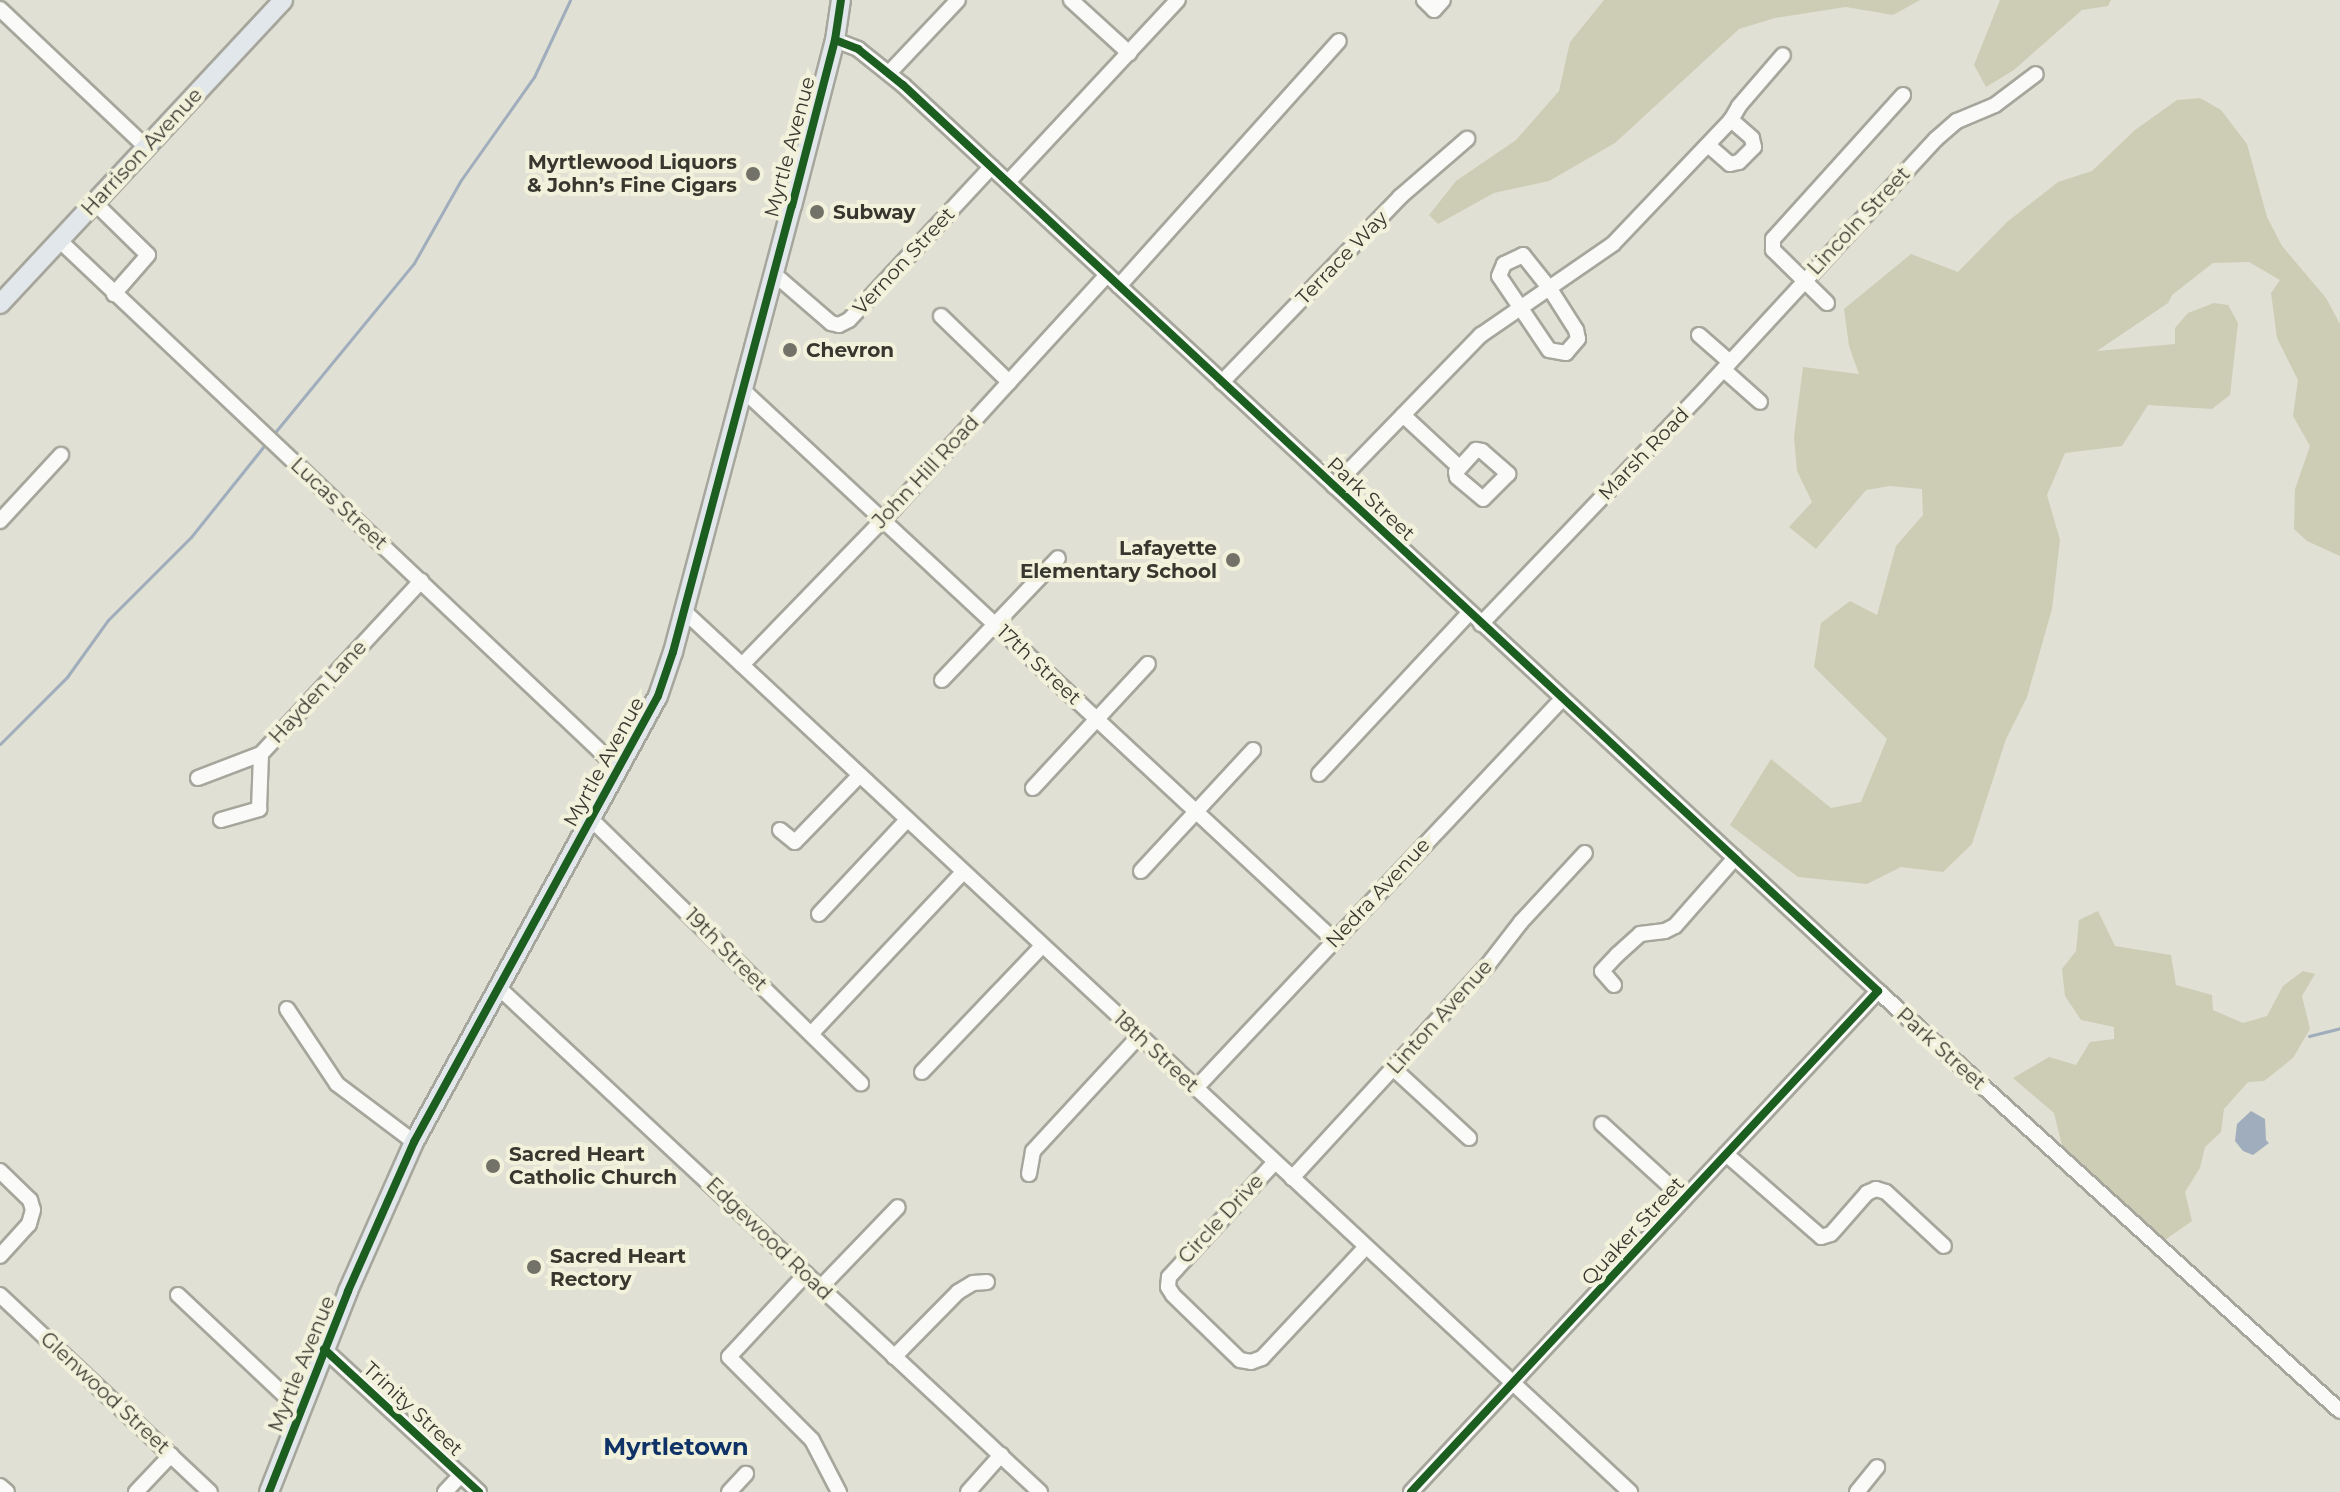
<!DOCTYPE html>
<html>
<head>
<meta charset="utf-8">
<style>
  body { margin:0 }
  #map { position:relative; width:2340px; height:1492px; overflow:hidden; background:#e0e0d4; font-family:Montserrat,sans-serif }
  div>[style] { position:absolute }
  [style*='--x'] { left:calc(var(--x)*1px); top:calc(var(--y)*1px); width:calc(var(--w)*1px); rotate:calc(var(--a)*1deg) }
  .green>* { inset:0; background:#cdcdb6 }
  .water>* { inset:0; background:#a0adbc }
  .stream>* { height:3px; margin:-1.5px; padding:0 1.5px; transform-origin:1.5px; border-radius:1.5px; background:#a0adbc }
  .roads { filter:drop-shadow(2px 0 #a6a69c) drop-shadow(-2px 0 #a6a69c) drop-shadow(0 2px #a6a69c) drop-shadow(0 -2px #a6a69c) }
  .minor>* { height:14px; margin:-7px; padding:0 7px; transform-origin:7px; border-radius:7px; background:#fafaf9 }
  .major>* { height:18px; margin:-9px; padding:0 9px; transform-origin:9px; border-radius:9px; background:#e2e7ec }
  .cycleway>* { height:8px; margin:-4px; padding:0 4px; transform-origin:4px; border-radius:4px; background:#1b5e20 }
  .dots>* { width:22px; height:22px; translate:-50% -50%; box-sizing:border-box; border:4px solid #f2f2dc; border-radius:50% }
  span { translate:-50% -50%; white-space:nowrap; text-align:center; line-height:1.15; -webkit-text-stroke:8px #f2f2dc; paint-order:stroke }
  .street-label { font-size:20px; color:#38372f }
  .poi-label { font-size:20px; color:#38372f; font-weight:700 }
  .right { translate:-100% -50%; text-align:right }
  .left { translate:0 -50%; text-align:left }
  .quarter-label { font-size:24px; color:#0f3367; font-weight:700 }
</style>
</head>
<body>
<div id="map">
  <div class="green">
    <i style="clip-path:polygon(1604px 0,1920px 0,1893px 15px,1846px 7px,1775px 18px,1739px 29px,1615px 143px,1549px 181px,1494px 193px,1438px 224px,1429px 215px,1456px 181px,1516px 140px,1559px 91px,1570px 42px)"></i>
    <i style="clip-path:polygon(2000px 0,2111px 0,2108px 6px,2082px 10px,2014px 70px,1986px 87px,1974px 65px)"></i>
    <i style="clip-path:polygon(2200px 98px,2221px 110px,2247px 144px,2267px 217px,2282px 246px,2326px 298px,2340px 324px,2340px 556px,2307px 541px,2294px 529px,2295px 489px,2310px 446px,2293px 416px,2298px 380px,2277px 338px,2271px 293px,2280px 280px,2249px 262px,2213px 263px,2172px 295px,2168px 303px,2097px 351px,2175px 344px,2175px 328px,2188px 313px,2214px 303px,2228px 305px,2238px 323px,2230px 395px,2212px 409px,2148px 405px,2122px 446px,2065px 453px,2047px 495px,2060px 540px,2052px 609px,2027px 697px,2006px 739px,1972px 844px,1943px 872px,1901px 867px,1867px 884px,1798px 877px,1730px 825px,1771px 759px,1831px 808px,1861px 802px,1887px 739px,1814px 667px,1821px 623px,1850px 601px,1877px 615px,1896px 546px,1923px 515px,1922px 489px,1890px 486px,1866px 490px,1816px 549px,1789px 527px,1812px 502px,1797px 471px,1794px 437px,1803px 367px,1859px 374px,1849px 346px,1844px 309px,1911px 254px,1958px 272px,2007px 222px,2058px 182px,2092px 171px,2135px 130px,2177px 100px)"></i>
    <i style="clip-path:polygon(2098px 911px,2115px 946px,2171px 955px,2176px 985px,2212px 995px,2213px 1010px,2243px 1023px,2267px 1016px,2283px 986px,2303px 971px,2315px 974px,2302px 996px,2310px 1029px,2293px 1058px,2264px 1081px,2248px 1082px,2224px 1109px,2221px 1132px,2205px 1147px,2200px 1168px,2185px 1192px,2192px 1221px,2162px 1242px,2063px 1150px,2054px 1113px,2013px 1078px,2049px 1057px,2076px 1065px,2090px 1042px,2114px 1039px,2114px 1027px,2081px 1020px,2065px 996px,2062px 969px,2076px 951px,2079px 920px)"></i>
  </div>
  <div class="water">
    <i style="clip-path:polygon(2251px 1111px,2265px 1119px,2266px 1140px,2269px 1143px,2253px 1155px,2243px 1151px,2235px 1141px,2237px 1124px)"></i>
  </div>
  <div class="stream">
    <i style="--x:272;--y:436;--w:224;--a:-50.6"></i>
    <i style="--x:414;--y:263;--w:95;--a:-60.5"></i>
    <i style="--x:461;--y:180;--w:126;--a:-54.7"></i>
    <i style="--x:534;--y:77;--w:85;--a:-64.9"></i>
    <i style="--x:0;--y:744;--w:95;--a:-45"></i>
    <i style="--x:67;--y:677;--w:70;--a:-54.3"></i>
    <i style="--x:108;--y:620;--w:117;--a:-45"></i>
    <i style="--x:191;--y:537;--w:122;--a:-51.3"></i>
    <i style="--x:2309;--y:1036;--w:32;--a:-14"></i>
  </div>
  <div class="roads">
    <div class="minor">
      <i style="--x:1071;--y:0;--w:79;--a:42.4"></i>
      <i style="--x:1424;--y:0;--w:14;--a:45"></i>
      <i style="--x:1434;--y:10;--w:13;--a:-48"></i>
      <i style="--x:0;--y:9;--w:201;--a:43.4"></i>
      <i style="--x:835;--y:40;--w:25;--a:21"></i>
      <i style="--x:858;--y:49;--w:58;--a:38.7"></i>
      <i style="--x:903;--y:85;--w:1331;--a:42.9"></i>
      <i style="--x:1878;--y:991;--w:624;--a:42.27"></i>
      <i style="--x:889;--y:73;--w:100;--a:-46.6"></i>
      <i style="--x:1708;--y:145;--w:29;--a:41"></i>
      <i style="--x:1730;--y:164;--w:9;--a:-13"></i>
      <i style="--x:1739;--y:162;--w:21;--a:-45"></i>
      <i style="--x:1754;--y:147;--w:9;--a:-103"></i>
      <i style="--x:1752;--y:138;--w:28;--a:-139"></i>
      <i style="--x:1008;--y:182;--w:249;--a:-47"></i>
      <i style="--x:95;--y:203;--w:74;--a:44.5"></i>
      <i style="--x:148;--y:255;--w:52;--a:131.1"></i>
      <i style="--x:59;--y:240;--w:769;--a:43.37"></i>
      <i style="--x:1523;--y:255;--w:43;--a:51.5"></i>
      <i style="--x:1550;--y:289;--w:49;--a:57.6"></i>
      <i style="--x:1576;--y:330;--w:9;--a:77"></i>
      <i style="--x:1578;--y:339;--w:18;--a:131"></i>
      <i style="--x:1566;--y:353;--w:17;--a:-170"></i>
      <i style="--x:1549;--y:350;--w:89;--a:-124"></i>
      <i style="--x:1499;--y:276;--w:13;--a:-67"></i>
      <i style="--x:1504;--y:264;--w:21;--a:-25"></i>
      <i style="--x:773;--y:273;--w:77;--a:40.8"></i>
      <i style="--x:831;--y:323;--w:8;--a:14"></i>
      <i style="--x:839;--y:325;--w:11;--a:-27"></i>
      <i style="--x:849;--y:320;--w:209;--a:-47.1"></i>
      <i style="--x:1119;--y:286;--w:329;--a:-48.1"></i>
      <i style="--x:1827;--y:303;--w:76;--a:-135.5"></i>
      <i style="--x:1773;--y:250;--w:11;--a:-90"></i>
      <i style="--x:1773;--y:239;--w:194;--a:-47.9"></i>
      <i style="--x:941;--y:316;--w:95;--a:44.1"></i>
      <i style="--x:1699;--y:335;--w:41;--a:41.1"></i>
      <i style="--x:1724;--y:370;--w:48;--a:41.6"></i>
      <i style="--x:1222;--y:382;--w:257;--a:-46.1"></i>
      <i style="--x:1400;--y:197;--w:89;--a:-40.9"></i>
      <i style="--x:743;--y:390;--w:807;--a:42.94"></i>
      <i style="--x:1403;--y:415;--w:76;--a:42.9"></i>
      <i style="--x:1476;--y:450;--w:6;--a:9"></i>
      <i style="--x:1482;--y:451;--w:35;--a:41"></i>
      <i style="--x:1508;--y:474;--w:35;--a:135"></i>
      <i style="--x:1483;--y:499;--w:34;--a:-140"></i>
      <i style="--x:1457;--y:477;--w:5;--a:-101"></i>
      <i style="--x:1456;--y:472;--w:30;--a:-48"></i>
      <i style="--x:1334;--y:486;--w:211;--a:-45.8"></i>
      <i style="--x:1481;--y:335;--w:160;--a:-34.6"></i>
      <i style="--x:1613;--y:244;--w:171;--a:-46.4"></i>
      <i style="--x:1731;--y:120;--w:16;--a:-60"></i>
      <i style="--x:1739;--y:106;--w:67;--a:-49.2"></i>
      <i style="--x:0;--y:521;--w:90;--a:-47.3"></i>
      <i style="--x:684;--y:611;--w:1293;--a:42.96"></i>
      <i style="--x:1481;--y:624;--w:313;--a:-46.3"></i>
      <i style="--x:1697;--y:398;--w:352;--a:-47.3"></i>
      <i style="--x:1936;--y:139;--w:28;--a:-41"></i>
      <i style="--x:1957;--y:121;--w:41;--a:-22.8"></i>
      <i style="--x:1995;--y:105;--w:51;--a:-37.1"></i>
      <i style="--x:742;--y:665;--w:220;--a:-45.9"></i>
      <i style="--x:895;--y:507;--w:314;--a:-47.6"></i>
      <i style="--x:942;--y:680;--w:168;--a:-46.4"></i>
      <i style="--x:1319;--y:774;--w:220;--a:-47"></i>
      <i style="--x:198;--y:778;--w:67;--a:-20.9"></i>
      <i style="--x:261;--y:754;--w:236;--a:-47.2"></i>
      <i style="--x:1033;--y:788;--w:169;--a:-47.2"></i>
      <i style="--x:591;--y:819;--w:378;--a:44.4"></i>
      <i style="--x:221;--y:820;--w:40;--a:-16"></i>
      <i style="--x:259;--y:809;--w:55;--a:-87.9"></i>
      <i style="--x:780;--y:830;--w:19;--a:39"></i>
      <i style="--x:795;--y:842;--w:93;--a:-45.9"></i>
      <i style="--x:1141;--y:871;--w:165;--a:-47.2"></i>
      <i style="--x:819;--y:914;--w:129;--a:-46.9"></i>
      <i style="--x:1614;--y:985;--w:18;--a:-131"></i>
      <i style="--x:1602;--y:971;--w:22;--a:-47"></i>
      <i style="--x:1617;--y:955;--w:31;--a:-42"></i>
      <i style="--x:1640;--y:934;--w:25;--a:-7"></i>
      <i style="--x:1665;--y:931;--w:11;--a:-27"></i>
      <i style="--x:1675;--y:926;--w:91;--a:-48.6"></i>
      <i style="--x:498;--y:987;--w:741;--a:42.98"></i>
      <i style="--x:287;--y:1009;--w:90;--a:56.3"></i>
      <i style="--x:337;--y:1084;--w:96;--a:37"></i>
      <i style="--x:811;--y:1034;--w:222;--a:-46.8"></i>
      <i style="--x:1394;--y:1069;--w:102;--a:42.6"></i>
      <i style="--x:922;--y:1072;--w:174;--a:-46.4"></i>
      <i style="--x:1196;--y:1088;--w:534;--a:-46.74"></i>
      <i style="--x:1602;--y:1124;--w:111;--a:42.4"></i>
      <i style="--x:1726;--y:1154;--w:126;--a:41.1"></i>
      <i style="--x:1821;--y:1237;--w:10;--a:-17"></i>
      <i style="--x:1831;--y:1234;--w:55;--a:-48.7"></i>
      <i style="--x:1867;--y:1193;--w:10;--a:-24"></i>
      <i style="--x:1876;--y:1189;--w:10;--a:17"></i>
      <i style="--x:1886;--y:1192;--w:79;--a:43"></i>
      <i style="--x:1275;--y:1162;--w:156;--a:132.7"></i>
      <i style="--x:1169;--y:1277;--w:10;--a:96"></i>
      <i style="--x:1168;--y:1287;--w:9;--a:58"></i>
      <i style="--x:1173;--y:1295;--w:93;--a:44.1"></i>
      <i style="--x:1240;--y:1360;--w:11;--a:10"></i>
      <i style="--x:1251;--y:1362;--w:12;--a:-20"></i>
      <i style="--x:1262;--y:1358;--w:152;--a:-46.9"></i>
      <i style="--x:0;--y:1171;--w:42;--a:44"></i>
      <i style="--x:30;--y:1200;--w:10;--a:73"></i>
      <i style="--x:33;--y:1210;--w:15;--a:106"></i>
      <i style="--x:29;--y:1224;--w:43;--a:132.2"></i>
      <i style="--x:1029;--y:1174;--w:23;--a:-80"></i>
      <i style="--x:1033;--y:1151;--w:156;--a:-47.3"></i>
      <i style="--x:1292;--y:1178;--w:288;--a:-47.4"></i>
      <i style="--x:1487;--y:966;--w:56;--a:-52.3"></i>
      <i style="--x:1521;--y:922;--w:94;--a:-47.2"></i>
      <i style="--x:806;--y:1274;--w:113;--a:132.9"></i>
      <i style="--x:729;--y:1357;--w:117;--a:45"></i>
      <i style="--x:812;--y:1440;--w:59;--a:62.6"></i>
      <i style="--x:820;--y:1288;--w:112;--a:-46.1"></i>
      <i style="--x:0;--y:1295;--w:288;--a:43.2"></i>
      <i style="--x:178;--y:1295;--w:169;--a:43.3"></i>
      <i style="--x:324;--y:1349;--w:211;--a:42.7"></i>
      <i style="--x:894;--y:1357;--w:91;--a:-45.4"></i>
      <i style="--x:958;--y:1292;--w:17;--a:-31"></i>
      <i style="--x:973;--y:1283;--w:14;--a:-4"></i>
      <i style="--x:0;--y:1486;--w:9;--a:41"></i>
      <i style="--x:136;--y:1492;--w:51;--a:-46.6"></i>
      <i style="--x:445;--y:1492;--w:23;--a:-47"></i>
      <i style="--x:729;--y:1492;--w:25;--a:-47"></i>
      <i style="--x:968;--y:1492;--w:50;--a:-48.3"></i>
      <i style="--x:1411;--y:1492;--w:685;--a:-47.01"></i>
      <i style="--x:1857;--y:1492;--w:32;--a:-51"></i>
    </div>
    <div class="major">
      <i style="--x:0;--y:304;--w:415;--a:-47"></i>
      <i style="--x:269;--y:1492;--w:216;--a:-68.5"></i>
      <i style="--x:348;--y:1291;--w:163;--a:-66.1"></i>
      <i style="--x:414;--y:1142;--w:508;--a:-61.32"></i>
      <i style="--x:658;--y:696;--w:46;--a:-71.2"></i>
      <i style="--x:673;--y:652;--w:462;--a:-75.1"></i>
      <i style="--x:792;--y:206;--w:171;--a:-75.5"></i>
      <i style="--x:835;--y:40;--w:40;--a:-81.5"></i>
    </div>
  </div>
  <div class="cycleway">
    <i style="--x:835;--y:40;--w:25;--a:21"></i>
    <i style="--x:858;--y:49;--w:58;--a:38.7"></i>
    <i style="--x:903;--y:85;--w:1331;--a:42.9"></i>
    <i style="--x:1878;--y:991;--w:685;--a:132.99"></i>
    <i style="--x:324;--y:1349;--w:211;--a:42.7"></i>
    <i style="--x:269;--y:1492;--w:216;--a:-68.5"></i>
    <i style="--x:348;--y:1291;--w:163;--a:-66.1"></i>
    <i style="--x:414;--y:1142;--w:508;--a:-61.32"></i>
    <i style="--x:658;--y:696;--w:46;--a:-71.2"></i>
    <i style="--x:673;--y:652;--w:462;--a:-75.1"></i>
    <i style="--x:792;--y:206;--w:171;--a:-75.5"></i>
    <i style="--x:835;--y:40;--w:40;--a:-81.5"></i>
  </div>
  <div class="dots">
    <i style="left:753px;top:174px;background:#737269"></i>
    <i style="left:817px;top:212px;background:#737269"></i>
    <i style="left:790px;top:350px;background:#737269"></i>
    <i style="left:1233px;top:560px;background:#737269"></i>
    <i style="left:493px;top:1166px;background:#737269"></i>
    <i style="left:534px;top:1267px;background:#737269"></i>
  </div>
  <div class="street-label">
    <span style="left:790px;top:147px;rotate:-75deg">Myrtle Avenue</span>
    <span style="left:142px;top:152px;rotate:-47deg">Harrison Avenue</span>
    <span style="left:1859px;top:221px;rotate:-47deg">Lincoln Street</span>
    <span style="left:1342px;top:258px;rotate:-46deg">Terrace Way</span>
    <span style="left:904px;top:261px;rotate:-47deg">Vernon Street</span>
    <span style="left:1644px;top:454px;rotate:-46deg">Marsh Road</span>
    <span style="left:926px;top:472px;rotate:-47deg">John Hill Road</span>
    <span style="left:1371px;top:499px;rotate:43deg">Park Street</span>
    <span style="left:339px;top:504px;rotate:43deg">Lucas Street</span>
    <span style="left:1039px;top:665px;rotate:43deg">17th Street</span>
    <span style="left:318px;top:692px;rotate:-47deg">Hayden Lane</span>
    <span style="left:604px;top:762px;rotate:-61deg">Myrtle Avenue</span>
    <span style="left:1378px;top:893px;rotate:-47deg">Nedra Avenue</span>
    <span style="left:726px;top:950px;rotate:45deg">19th Street</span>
    <span style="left:1440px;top:1017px;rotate:-48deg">Linton Avenue</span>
    <span style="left:1941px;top:1049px;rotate:42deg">Park Street</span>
    <span style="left:1156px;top:1052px;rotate:43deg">18th Street</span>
    <span style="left:1221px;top:1219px;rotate:-47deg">Circle Drive</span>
    <span style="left:1633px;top:1231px;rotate:-47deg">Quaker Street</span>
    <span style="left:769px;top:1239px;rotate:44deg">Edgewood Road</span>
    <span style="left:302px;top:1364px;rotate:-68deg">Myrtle Avenue</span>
    <span style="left:105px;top:1393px;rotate:43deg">Glenwood Street</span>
    <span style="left:413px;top:1409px;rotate:43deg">Trinity Street</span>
  </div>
  <div class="poi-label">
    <span class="right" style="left:737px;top:174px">Myrtlewood Liquors<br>&amp; John’s Fine Cigars</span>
    <span class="left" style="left:833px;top:212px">Subway</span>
    <span class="left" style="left:806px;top:350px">Chevron</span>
    <span class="right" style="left:1217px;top:560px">Lafayette<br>Elementary School</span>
    <span class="left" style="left:509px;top:1166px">Sacred Heart<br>Catholic Church</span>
    <span class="left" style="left:550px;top:1268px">Sacred Heart<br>Rectory</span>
  </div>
  <div class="quarter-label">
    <span style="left:676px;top:1447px">Myrtletown</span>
  </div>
</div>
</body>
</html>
